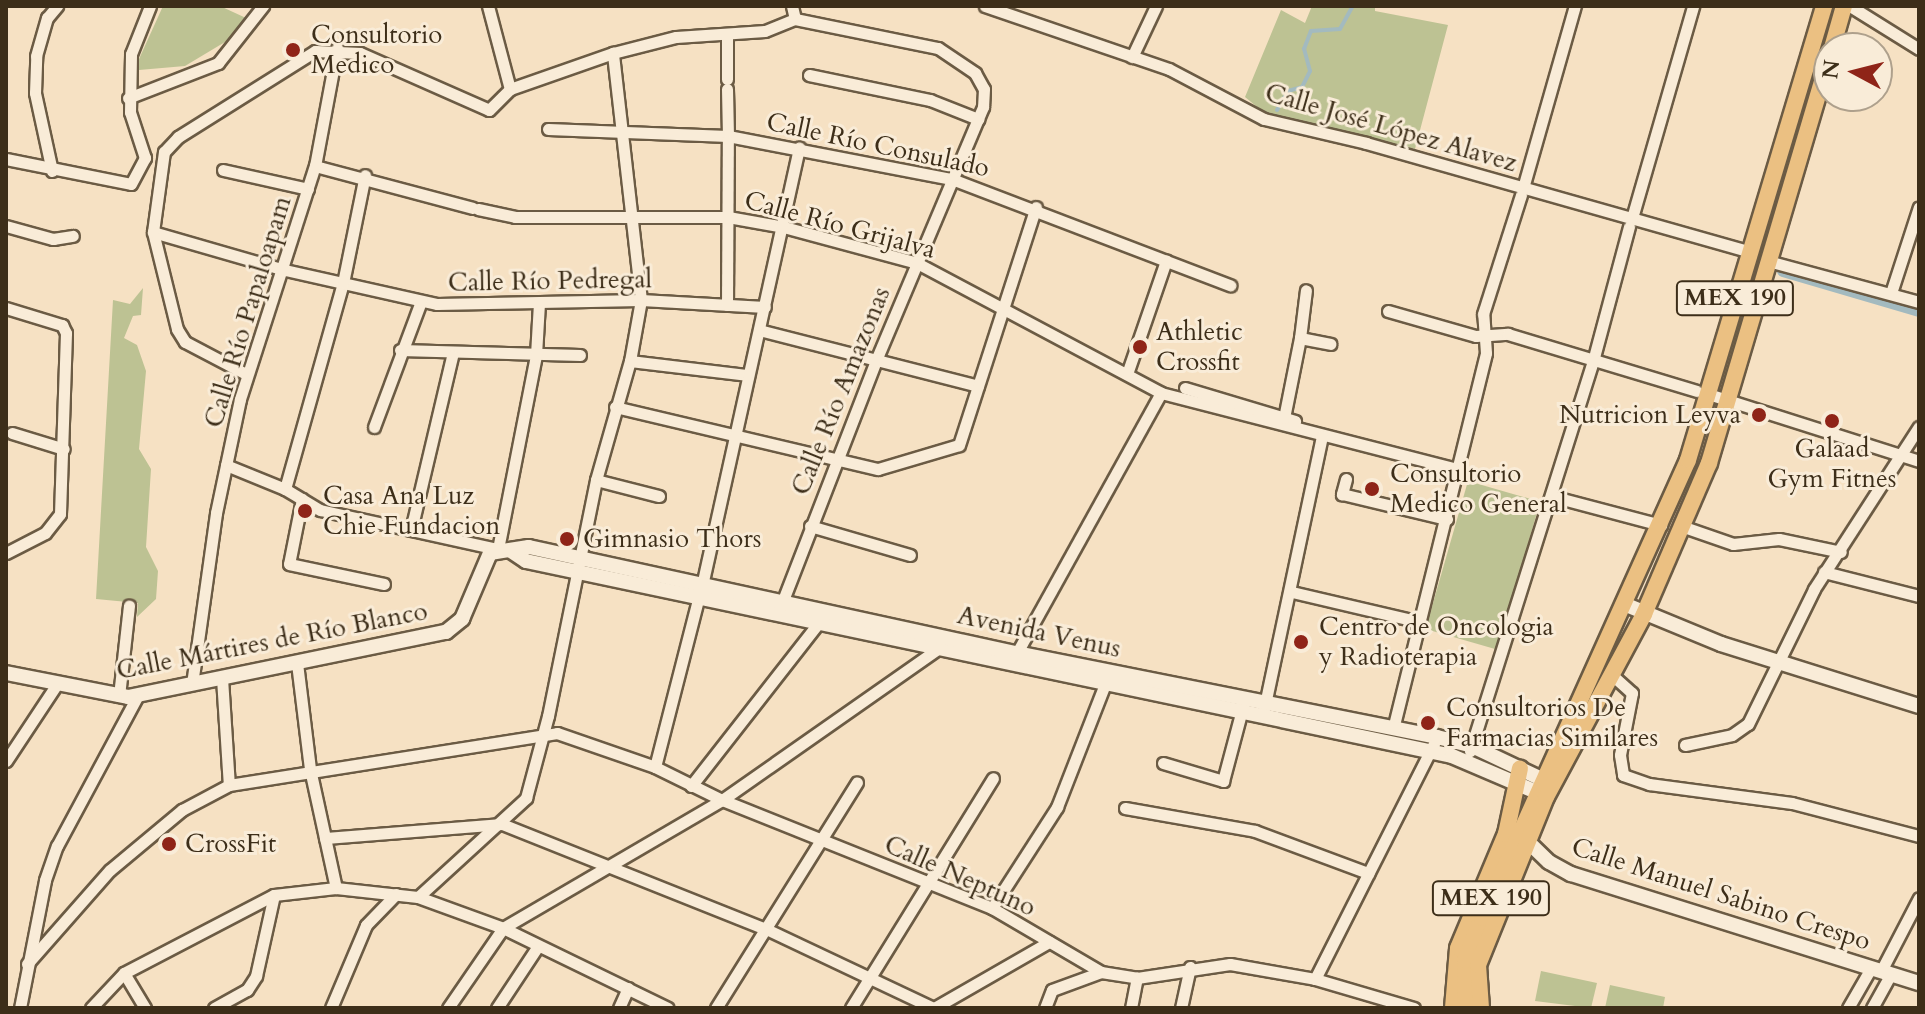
<!DOCTYPE html>
<html>
<head>
<meta charset="utf-8">
<style>
  body { margin:0 }
  #map { position:relative; width:1925px; height:1014px; overflow:hidden; background:#f6e1c3; font-family:Cardo,serif }
  div>[style] { position:absolute }
  [style*='--x'] { left:calc(var(--x)*1px); top:calc(var(--y)*1px); width:calc(var(--w)*1px); rotate:calc(var(--a)*1deg) }
  .green>* { inset:0; background:#bdc293; transform-origin:0 0 }
  .stream>* { height:4px; margin:-2px; padding:0 2px; transform-origin:2px; border-radius:2px; background:#a3babf }
  .canal>* { height:12px; margin:-6px; padding:0 6px; transform-origin:6px; border-radius:6px; background:#a3babf }
  .roads { filter:drop-shadow(2px 0 #6b5b44) drop-shadow(-2px 0 #6b5b44) drop-shadow(0 2px #6b5b44) drop-shadow(0 -2px #6b5b44) }
  .street>* { height:11px; margin:-5.5px; padding:0 5.5px; transform-origin:5.5px; border-radius:5.5px; background:#f9ecd8 }
  .secondary>* { height:14px; margin:-7px; padding:0 7px; transform-origin:7px; border-radius:7px; background:#f9ecd8 }
  .primary>* { height:16px; margin:-8px; padding:0 8px; transform-origin:8px; border-radius:8px; background:#ebc082 }
  .dots>* { width:22px; height:22px; translate:-50% -50%; box-sizing:border-box; border:4px solid #f9ecd8; border-radius:50% }
  span { translate:-50% -50%; white-space:nowrap; text-align:center; line-height:1.15; -webkit-text-stroke:6px #f9ecd8; paint-order:stroke }
  .shield-label span { padding:2px 6px; background:#f9ecd8; border:2px solid; border-radius:6px; -webkit-text-stroke-width:0 }
  .shield-label { font-size:24px; color:#3d2e19; font-weight:700 }
  .poi-label { font-size:26px; color:#3d2e19 }
  .left { translate:0 -50%; text-align:left }
  .right { translate:-100% -50%; text-align:right }
  .street-label { font-size:26px; color:#3d2e19 }
  .frame { position:absolute; inset:0; border:8px solid #3d2e19; pointer-events:none }
  .north { position:absolute; left:1813px; top:32px; width:80px; height:80px; box-sizing:border-box; background:#f9ecd8; border:2px solid #aea08c; border-radius:50%; rotate:277deg; font-size:22px; font-weight:700; line-height:32px; text-align:center; color:#3d2e19 }
  .north::after { content:''; display:block; margin:auto; width:28px; height:36px; background:#8f2418; clip-path:polygon(50% 0,100% 100%,50% 72%,0 100%) }
</style>
</head>
<body>
<div id="map">
  <div class="green">
    <i style="clip-path:polygon(163px 6px,220px 6px,246px 18px,230px 39px,185px 66px,139px 70px,139px 59px)"></i>
    <i style="clip-path:polygon(1312px 6px,1375px 6px,1375px 11px,1448px 25px,1415px 149px,1273px 120px,1245px 97px,1281px 10px,1305px 23px)"></i>
    <i style="clip-path:polygon(143px 288px,141px 315px,133px 316px,124px 338px,137px 345px,146px 371px,139px 449px,151px 469px,146px 547px,158px 571px,156px 599px,137px 617px,138px 603px,96px 599px,113px 300px,130px 304px)"></i>
    <i style="left:1468px;top:481px;width:75px;height:154px;rotate:16deg"></i>
    <i style="clip-path:polygon(1541px 971px,1597px 983px,1591px 1008px,1535px 1001px)"></i>
    <i style="clip-path:polygon(1610px 985px,1665px 997px,1663px 1008px,1605px 1008px)"></i>
  </div>
  <div class="stream">
    <i style="--x:1277;--y:110;--w:22;--a:-60"></i>
    <i style="--x:1288;--y:91;--w:15;--a:-16"></i>
    <i style="--x:1302;--y:87;--w:18;--a:-63"></i>
    <i style="--x:1310;--y:71;--w:23;--a:-105"></i>
    <i style="--x:1304;--y:49;--w:19;--a:-69"></i>
    <i style="--x:1311;--y:31;--w:29;--a:-4"></i>
    <i style="--x:1340;--y:29;--w:26;--a:-61"></i>
  </div>
  <div class="canal">
    <i style="--x:1783;--y:271;--w:142;--a:16.4"></i>
  </div>
  <div class="roads">
    <div class="street">
      <i style="--x:488;--y:6;--w:86;--a:75.2"></i>
      <i style="--x:792;--y:6;--w:13;--a:77"></i>
      <i style="--x:985;--y:6;--w:194;--a:18.9"></i>
      <i style="--x:1169;--y:69;--w:107;--a:27.8"></i>
      <i style="--x:1264;--y:119;--w:105;--a:13.2"></i>
      <i style="--x:1366;--y:143;--w:397;--a:15.8"></i>
      <i style="--x:1850;--y:6;--w:81;--a:31.9"></i>
      <i style="--x:727;--y:34;--w:45;--a:90"></i>
      <i style="--x:1132;--y:57;--w:56;--a:-64.8"></i>
      <i style="--x:809;--y:75;--w:124;--a:11.7"></i>
      <i style="--x:930;--y:100;--w:52;--a:21.6"></i>
      <i style="--x:727;--y:89;--w:47;--a:88.8"></i>
      <i style="--x:128;--y:98;--w:97;--a:-21.3"></i>
      <i style="--x:218;--y:63;--w:73;--a:-51.7"></i>
      <i style="--x:548;--y:129;--w:180;--a:2.2"></i>
      <i style="--x:728;--y:136;--w:228;--a:10.9"></i>
      <i style="--x:952;--y:179;--w:298;--a:20.9"></i>
      <i style="--x:6;--y:159;--w:127;--a:11.3"></i>
      <i style="--x:131;--y:184;--w:30;--a:-62"></i>
      <i style="--x:145;--y:158;--w:48;--a:-108.1"></i>
      <i style="--x:130;--y:112;--w:58;--a:-89"></i>
      <i style="--x:131;--y:54;--w:52;--a:-68.4"></i>
      <i style="--x:315;--y:166;--w:163;--a:14.9"></i>
      <i style="--x:223;--y:170;--w:87;--a:12.6"></i>
      <i style="--x:52;--y:171;--w:80;--a:-102.3"></i>
      <i style="--x:35;--y:93;--w:37;--a:-88"></i>
      <i style="--x:36;--y:56;--w:40;--a:-74"></i>
      <i style="--x:47;--y:18;--w:16;--a:-50"></i>
      <i style="--x:1523;--y:188;--w:189;--a:-74.1"></i>
      <i style="--x:478;--y:209;--w:38;--a:12"></i>
      <i style="--x:515;--y:217;--w:213;--a:0"></i>
      <i style="--x:728;--y:217;--w:57;--a:10.1"></i>
      <i style="--x:784;--y:227;--w:138;--a:15.1"></i>
      <i style="--x:917;--y:263;--w:276;--a:28"></i>
      <i style="--x:1161;--y:393;--w:309;--a:14.4"></i>
      <i style="--x:1632;--y:218;--w:221;--a:-73.9"></i>
      <i style="--x:6;--y:226;--w:49;--a:15.5"></i>
      <i style="--x:53;--y:239;--w:20;--a:-9"></i>
      <i style="--x:153;--y:232;--w:137;--a:16.1"></i>
      <i style="--x:285;--y:270;--w:156;--a:12.6"></i>
      <i style="--x:437;--y:304;--w:204;--a:-1.1"></i>
      <i style="--x:641;--y:300;--w:124;--a:3.2"></i>
      <i style="--x:1768;--y:261;--w:156;--a:15.2"></i>
      <i style="--x:1891;--y:293;--w:90;--a:-72"></i>
      <i style="--x:727;--y:305;--w:164;--a:-89.7"></i>
      <i style="--x:6;--y:308;--w:59;--a:16.9"></i>
      <i style="--x:62;--y:325;--w:9;--a:63"></i>
      <i style="--x:66;--y:333;--w:181;--a:91.9"></i>
      <i style="--x:60;--y:514;--w:24;--a:128"></i>
      <i style="--x:45;--y:533;--w:44;--a:152.9"></i>
      <i style="--x:1388;--y:311;--w:91;--a:15.9"></i>
      <i style="--x:1476;--y:336;--w:32;--a:-4"></i>
      <i style="--x:1508;--y:334;--w:197;--a:16.8"></i>
      <i style="--x:759;--y:330;--w:226;--a:14.3"></i>
      <i style="--x:1300;--y:338;--w:48;--a:-82.9"></i>
      <i style="--x:400;--y:350;--w:180;--a:1.6"></i>
      <i style="--x:630;--y:361;--w:119;--a:6.8"></i>
      <i style="--x:246;--y:374;--w:69;--a:-152.3"></i>
      <i style="--x:185;--y:342;--w:15;--a:-122"></i>
      <i style="--x:177;--y:329;--w:100;--a:-103.9"></i>
      <i style="--x:153;--y:232;--w:81;--a:-82.2"></i>
      <i style="--x:164;--y:152;--w:21;--a:-47"></i>
      <i style="--x:178;--y:137;--w:162;--a:-32.1"></i>
      <i style="--x:315;--y:51;--w:45;--a:2.5"></i>
      <i style="--x:360;--y:53;--w:141;--a:23.8"></i>
      <i style="--x:489;--y:110;--w:30;--a:-45"></i>
      <i style="--x:510;--y:89;--w:109;--a:-19.3"></i>
      <i style="--x:613;--y:53;--w:65;--a:-14.3"></i>
      <i style="--x:676;--y:37;--w:89;--a:-3.9"></i>
      <i style="--x:765;--y:31;--w:32;--a:-22"></i>
      <i style="--x:795;--y:19;--w:146;--a:11.5"></i>
      <i style="--x:938;--y:48;--w:45;--a:34"></i>
      <i style="--x:975;--y:73;--w:18;--a:61"></i>
      <i style="--x:984;--y:89;--w:18;--a:93"></i>
      <i style="--x:983;--y:107;--w:272;--a:112.9"></i>
      <i style="--x:877;--y:358;--w:268;--a:111.2"></i>
      <i style="--x:1127;--y:374;--w:120;--a:-71"></i>
      <i style="--x:1185;--y:388;--w:115;--a:16.7"></i>
      <i style="--x:1708;--y:394;--w:221;--a:17.6"></i>
      <i style="--x:615;--y:407;--w:270;--a:13.3"></i>
      <i style="--x:878;--y:469;--w:84;--a:-16.5"></i>
      <i style="--x:959;--y:445;--w:250;--a:-72.1"></i>
      <i style="--x:1284;--y:418;--w:82;--a:-78.7"></i>
      <i style="--x:1300;--y:338;--w:31;--a:11"></i>
      <i style="--x:374;--y:427;--w:134;--a:-69.5"></i>
      <i style="--x:12;--y:433;--w:54;--a:17.1"></i>
      <i style="--x:226;--y:465;--w:64;--a:22.1"></i>
      <i style="--x:285;--y:489;--w:41;--a:31"></i>
      <i style="--x:320;--y:510;--w:182;--a:12.4"></i>
      <i style="--x:498;--y:549;--w:198;--a:-78.9"></i>
      <i style="--x:536;--y:355;--w:52;--a:-86.7"></i>
      <i style="--x:1346;--y:479;--w:16;--a:105"></i>
      <i style="--x:1342;--y:494;--w:108;--a:13.4"></i>
      <i style="--x:596;--y:480;--w:65;--a:14.3"></i>
      <i style="--x:285;--y:489;--w:214;--a:-74.3"></i>
      <i style="--x:343;--y:283;--w:110;--a:-78.5"></i>
      <i style="--x:1551;--y:496;--w:114;--a:14.8"></i>
      <i style="--x:302;--y:499;--w:66;--a:101.3"></i>
      <i style="--x:289;--y:564;--w:97;--a:11.9"></i>
      <i style="--x:810;--y:526;--w:104;--a:16.2"></i>
      <i style="--x:1684;--y:527;--w:52;--a:19.1"></i>
      <i style="--x:1733;--y:544;--w:46;--a:-6.2"></i>
      <i style="--x:1779;--y:539;--w:63;--a:11.8"></i>
      <i style="--x:411;--y:530;--w:179;--a:-76.7"></i>
      <i style="--x:1824;--y:572;--w:98;--a:14.2"></i>
      <i style="--x:703;--y:581;--w:444;--a:-77.5"></i>
      <i style="--x:1292;--y:592;--w:131;--a:13.2"></i>
      <i style="--x:1014;--y:658;--w:303;--a:-61"></i>
      <i style="--x:297;--y:663;--w:107;--a:83"></i>
      <i style="--x:310;--y:769;--w:122;--a:77.7"></i>
      <i style="--x:1612;--y:675;--w:27;--a:42"></i>
      <i style="--x:1632;--y:693;--w:63;--a:101"></i>
      <i style="--x:1620;--y:755;--w:20;--a:81"></i>
      <i style="--x:1623;--y:775;--w:28;--a:19"></i>
      <i style="--x:1649;--y:784;--w:144;--a:7.6"></i>
      <i style="--x:1792;--y:803;--w:131;--a:14.6"></i>
      <i style="--x:222;--y:678;--w:107;--a:86.3"></i>
      <i style="--x:192;--y:684;--w:173;--a:-82"></i>
      <i style="--x:216;--y:513;--w:116;--a:-78.1"></i>
      <i style="--x:240;--y:399;--w:245;--a:-72.2"></i>
      <i style="--x:315;--y:166;--w:120;--a:-79.4"></i>
      <i style="--x:119;--y:696;--w:91;--a:-83.7"></i>
      <i style="--x:1264;--y:709;--w:279;--a:-78"></i>
      <i style="--x:1393;--y:729;--w:387;--a:-76.1"></i>
      <i style="--x:1486;--y:353;--w:39;--a:-94"></i>
      <i style="--x:1483;--y:314;--w:125;--a:-72.3"></i>
      <i style="--x:1685;--y:745;--w:48;--a:-12"></i>
      <i style="--x:1732;--y:735;--w:19;--a:-35"></i>
      <i style="--x:1748;--y:724;--w:150;--a:-63.9"></i>
      <i style="--x:1814;--y:589;--w:193;--a:-57.1"></i>
      <i style="--x:1470;--y:751;--w:409;--a:-72.5"></i>
      <i style="--x:1593;--y:361;--w:139;--a:-75"></i>
      <i style="--x:6;--y:761;--w:92;--a:-56.5"></i>
      <i style="--x:1163;--y:763;--w:63;--a:16.7"></i>
      <i style="--x:1223;--y:781;--w:78;--a:-75.1"></i>
      <i style="--x:655;--y:767;--w:177;--a:-75.6"></i>
      <i style="--x:691;--y:786;--w:216;--a:-52"></i>
      <i style="--x:1125;--y:808;--w:132;--a:10"></i>
      <i style="--x:1255;--y:831;--w:121;--a:20.4"></i>
      <i style="--x:325;--y:838;--w:178;--a:-4.5"></i>
      <i style="--x:502;--y:824;--w:282;--a:21.7"></i>
      <i style="--x:764;--y:928;--w:187;--a:25.3"></i>
      <i style="--x:418;--y:897;--w:147;--a:-42.5"></i>
      <i style="--x:526;--y:798;--w:85;--a:-75"></i>
      <i style="--x:548;--y:716;--w:241;--a:-78.5"></i>
      <i style="--x:596;--y:480;--w:124;--a:-74.1"></i>
      <i style="--x:630;--y:361;--w:62;--a:-79.8"></i>
      <i style="--x:641;--y:300;--w:249;--a:-96.5"></i>
      <i style="--x:992;--y:908;--w:120;--a:-57.2"></i>
      <i style="--x:1057;--y:807;--w:132;--a:-68.7"></i>
      <i style="--x:27;--y:964;--w:125;--a:-48.6"></i>
      <i style="--x:110;--y:870;--w:94;--a:-39.8"></i>
      <i style="--x:182;--y:810;--w:53;--a:-28"></i>
      <i style="--x:229;--y:785;--w:332;--a:-9"></i>
      <i style="--x:557;--y:733;--w:104;--a:19.1"></i>
      <i style="--x:655;--y:767;--w:75;--a:26.2"></i>
      <i style="--x:722;--y:800;--w:291;--a:21.8"></i>
      <i style="--x:992;--y:908;--w:126;--a:30.4"></i>
      <i style="--x:1101;--y:972;--w:36;--a:9"></i>
      <i style="--x:1137;--y:978;--w:94;--a:-8.6"></i>
      <i style="--x:1230;--y:964;--w:86;--a:10"></i>
      <i style="--x:1315;--y:979;--w:103;--a:16.3"></i>
      <i style="--x:1881;--y:971;--w:82;--a:-62.5"></i>
      <i style="--x:124;--y:973;--w:41;--a:59"></i>
      <i style="--x:1315;--y:979;--w:271;--a:-63.2"></i>
      <i style="--x:20;--y:1008;--w:130;--a:-78.9"></i>
      <i style="--x:45;--y:880;--w:36;--a:-71"></i>
      <i style="--x:57;--y:846;--w:171;--a:-61.8"></i>
      <i style="--x:91;--y:1008;--w:48;--a:-46.7"></i>
      <i style="--x:124;--y:973;--w:169;--a:-27.5"></i>
      <i style="--x:274;--y:895;--w:62;--a:-6.4"></i>
      <i style="--x:336;--y:888;--w:82;--a:6.3"></i>
      <i style="--x:418;--y:897;--w:90;--a:20"></i>
      <i style="--x:503;--y:928;--w:183;--a:25.9"></i>
      <i style="--x:214;--y:1008;--w:38;--a:-29"></i>
      <i style="--x:247;--y:990;--w:17;--a:-57"></i>
      <i style="--x:256;--y:976;--w:83;--a:-77.5"></i>
      <i style="--x:331;--y:1008;--w:90;--a:-67.1"></i>
      <i style="--x:366;--y:925;--w:43;--a:-45.9"></i>
      <i style="--x:448;--y:1008;--w:97;--a:-55.5"></i>
      <i style="--x:503;--y:928;--w:254;--a:-30.3"></i>
      <i style="--x:722;--y:800;--w:261;--a:-35"></i>
      <i style="--x:497;--y:1008;--w:74;--a:-56.5"></i>
      <i style="--x:619;--y:1008;--w:22;--a:-66"></i>
      <i style="--x:716;--y:1008;--w:266;--a:-58"></i>
      <i style="--x:851;--y:1008;--w:270;--a:-58.3"></i>
      <i style="--x:934;--y:1008;--w:133;--a:-29.9"></i>
      <i style="--x:1045;--y:1008;--w:19;--a:-69"></i>
      <i style="--x:1052;--y:990;--w:52;--a:-20.2"></i>
      <i style="--x:1131;--y:1008;--w:31;--a:-79"></i>
      <i style="--x:1181;--y:1008;--w:42;--a:-77.6"></i>
      <i style="--x:1848;--y:1008;--w:46;--a:-60.1"></i>
      <i style="--x:1872;--y:1008;--w:39;--a:-61"></i>
    </div>
    <div class="secondary">
      <i style="--x:511;--y:551;--w:18;--a:34"></i>
      <i style="--x:526;--y:561;--w:946;--a:11.89"></i>
      <i style="--x:1452;--y:756;--w:102;--a:23.1"></i>
      <i style="--x:1624;--y:604;--w:105;--a:22.4"></i>
      <i style="--x:1721;--y:644;--w:207;--a:17.4"></i>
      <i style="--x:6;--y:673;--w:124;--a:11.1"></i>
      <i style="--x:128;--y:697;--w:325;--a:-11.6"></i>
      <i style="--x:446;--y:632;--w:21;--a:-39"></i>
      <i style="--x:462;--y:619;--w:72;--a:-67"></i>
      <i style="--x:490;--y:553;--w:39;--a:-9"></i>
      <i style="--x:529;--y:547;--w:499;--a:12.3"></i>
      <i style="--x:1017;--y:653;--w:428;--a:11.3"></i>
      <i style="--x:1437;--y:737;--w:36;--a:14"></i>
      <i style="--x:1472;--y:746;--w:89;--a:25.4"></i>
      <i style="--x:1522;--y:836;--w:37;--a:44"></i>
      <i style="--x:1549;--y:862;--w:25;--a:29"></i>
      <i style="--x:1571;--y:874;--w:365;--a:17.4"></i>
    </div>
    <div class="primary">
      <i style="--x:1832;--y:48;--w:44;--a:-74.1"></i>
      <i style="--x:1453;--y:1008;--w:60;--a:-85.2"></i>
      <i style="--x:1458;--y:948;--w:124;--a:-67.2"></i>
      <i style="--x:1506;--y:834;--w:67;--a:-78"></i>
      <i style="--x:1466;--y:1008;--w:48;--a:-91.2"></i>
      <i style="--x:1465;--y:960;--w:45;--a:-68"></i>
      <i style="--x:1482;--y:918;--w:502;--a:-65.78"></i>
      <i style="--x:1688;--y:460;--w:474;--a:-73.3"></i>
      <i style="--x:1481;--y:1008;--w:43;--a:-94"></i>
      <i style="--x:1478;--y:965;--w:181;--a:-68"></i>
      <i style="--x:1546;--y:797;--w:208;--a:-61.8"></i>
      <i style="--x:1644;--y:614;--w:164;--a:-66.7"></i>
      <i style="--x:1709;--y:463;--w:423;--a:-73.5"></i>
    </div>
  </div>
  <div class="dots">
    <i style="left:293px;top:50px;background:#8f2418"></i>
    <i style="left:1140px;top:347px;background:#8f2418"></i>
    <i style="left:1759px;top:415px;background:#8f2418"></i>
    <i style="left:1832px;top:421px;background:#8f2418"></i>
    <i style="left:1372px;top:489px;background:#8f2418"></i>
    <i style="left:305px;top:511px;background:#8f2418"></i>
    <i style="left:567px;top:539px;background:#8f2418"></i>
    <i style="left:1301px;top:642px;background:#8f2418"></i>
    <i style="left:1428px;top:723px;background:#8f2418"></i>
    <i style="left:169px;top:844px;background:#8f2418"></i>
  </div>
  <div class="shield-label">
    <span style="left:1735px;top:298px">MEX 190</span>
    <span style="left:1491px;top:898px">MEX 190</span>
  </div>
  <div class="poi-label">
    <span class="left" style="left:311px;top:50px">Consultorio<br>Medico</span>
    <span class="left" style="left:1156px;top:347px">Athletic<br>Crossfit</span>
    <span class="right" style="left:1741px;top:415px">Nutricion Leyva</span>
    <span style="left:1832px;top:464px">Galaad<br>Gym Fitnes</span>
    <span class="left" style="left:1390px;top:489px">Consultorio<br>Medico General</span>
    <span class="left" style="left:323px;top:511px">Casa Ana Luz<br>Chie Fundacion</span>
    <span class="left" style="left:583px;top:539px">Gimnasio Thors</span>
    <span class="left" style="left:1319px;top:642px">Centro de Oncologia<br>y Radioterapia</span>
    <span class="left" style="left:1446px;top:723px">Consultorios De<br>Farmacias Similares</span>
    <span class="left" style="left:185px;top:844px">CrossFit</span>
  </div>
  <div class="street-label">
    <span style="left:1391px;top:128px;rotate:16deg">Calle José López Alavez</span>
    <span style="left:878px;top:145px;rotate:12deg">Calle Río Consulado</span>
    <span style="left:840px;top:225px;rotate:15deg">Calle Río Grijalva</span>
    <span style="left:550px;top:281px;rotate:-1deg">Calle Río Pedregal</span>
    <span style="left:248px;top:312px;rotate:-73deg">Calle Río Papaloapam</span>
    <span style="left:841px;top:391px;rotate:-68deg">Calle Río Amazonas</span>
    <span style="left:1039px;top:632px;rotate:12deg">Avenida Venus</span>
    <span style="left:272px;top:641px;rotate:-11deg">Calle Mártires de Río Blanco</span>
    <span style="left:960px;top:876px;rotate:24deg">Calle Neptuno</span>
    <span style="left:1721px;top:894px;rotate:18deg">Calle Manuel Sabino Crespo</span>
  </div>
  <div class="frame"></div>
  <div class="north">N</div>
</div>
</body>
</html>
